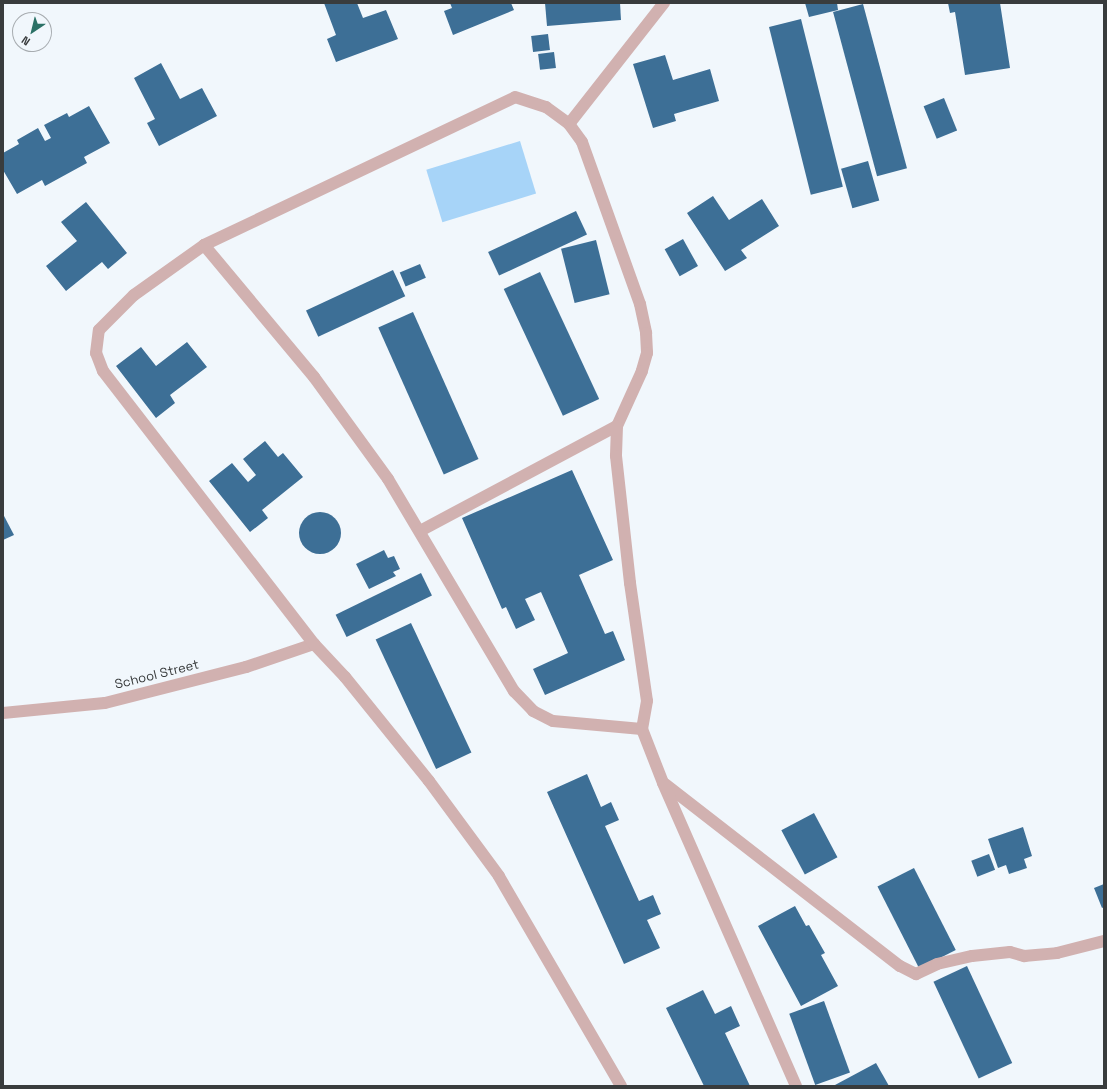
<!DOCTYPE html>
<html>
<head>
<meta charset="utf-8">
<style>
  body { margin:0 }
  #map { position:relative; width:1107px; height:1089px; overflow:hidden; background:#f1f7fc; font-family:"Space Grotesk",sans-serif }
  div>[style] { position:absolute }
  [style*='--x'] { left:calc(var(--x)*1px); top:calc(var(--y)*1px); width:calc(var(--w)*1px); rotate:calc(var(--a)*1deg) }
  .green>* { inset:0; background:#a7d4f8; transform-origin:0 0 }
  .building>* { inset:0; background:#3d6f96; transform-origin:0 0 }
  .round { border-radius:50% }
  .minor>* { height:12px; margin:-6px; padding:0 6px; transform-origin:6px; border-radius:6px; background:#d1b1b0 }
  span { translate:-50% -50%; white-space:nowrap; text-align:center; line-height:1.15; -webkit-text-stroke:4px #f1f7fc; paint-order:stroke }
  .street-label { font-size:13px; color:#393c3d }
  .frame { position:absolute; inset:0; border:4px solid #393c3d; pointer-events:none }
  .north { position:absolute; left:12px; top:12px; width:40px; height:40px; box-sizing:border-box; background:#f1f7fc; border:1px solid #a7acb0; border-radius:50%; rotate:215deg; font-size:11px; font-weight:700; line-height:16px; text-align:center; color:#393c3d }
  .north::after { content:''; display:block; margin:auto; width:14px; height:18px; background:#2b7166; clip-path:polygon(50% 0,100% 100%,50% 72%,0 100%) }
</style>
</head>
<body>
<div id="map">
  <div class="green">
    <i style="left:520px;top:141px;width:55px;height:98px;rotate:73deg"></i>
  </div>
  <div class="building">
    <i style="clip-path:polygon(324px 3px,357px 3px,363px 18px,386px 10px,398px 39px,336px 62px,327px 39px,336px 35px)"></i>
    <i style="clip-path:polygon(450px 3px,511px 3px,514px 10px,453px 35px,444px 11px,452px 8px)"></i>
    <i style="clip-path:polygon(545px 3px,620px 3px,621px 20px,547px 26px)"></i>
    <i style="clip-path:polygon(805px 3px,837px 3px,838px 10px,809px 17px)"></i>
    <i style="clip-path:polygon(948px 3px,1000px 3px,1010px 68px,965px 75px,955px 12px,950px 13px)"></i>
    <i style="left:863px;top:4px;width:170px;height:31px;rotate:75deg"></i>
    <i style="left:801px;top:19px;width:173px;height:33px;rotate:76deg"></i>
    <i style="left:548px;top:34px;width:16px;height:17px;rotate:83deg"></i>
    <i style="left:554px;top:52px;width:16px;height:16px;rotate:83deg"></i>
    <i style="clip-path:polygon(665px 55px,673px 80px,710px 69px,719px 101px,674px 114px,676px 121px,653px 128px,633px 64px)"></i>
    <i style="clip-path:polygon(161px 63px,180px 99px,202px 88px,217px 116px,159px 146px,147px 123px,155px 119px,134px 78px)"></i>
    <i style="left:944px;top:98px;width:35px;height:22px;rotate:68deg"></i>
    <i style="clip-path:polygon(89px 106px,110px 143px,84px 157px,87px 163px,45px 186px,42px 180px,17px 194px,3px 170px,3px 153px,19px 144px,17px 140px,38px 128px,45px 141px,51px 138px,44px 125px,67px 113px,69px 117px)"></i>
    <i style="left:868px;top:161px;width:41px;height:28px;rotate:74deg"></i>
    <i style="clip-path:polygon(713px 196px,729px 220px,762px 199px,779px 226px,741px 250px,747px 258px,725px 271px,687px 213px)"></i>
    <i style="clip-path:polygon(86px 202px,127px 253px,108px 269px,102px 262px,66px 291px,46px 266px,77px 241px,61px 222px)"></i>
    <i style="left:576px;top:211px;width:26px;height:97px;rotate:65deg"></i>
    <i style="left:683px;top:239px;width:31px;height:21px;rotate:61deg"></i>
    <i style="left:596px;top:240px;width:56px;height:36px;rotate:76deg"></i>
    <i style="left:420px;top:264px;width:15px;height:22px;rotate:67deg"></i>
    <i style="left:393px;top:270px;width:29px;height:96px;rotate:65deg"></i>
    <i style="left:540px;top:272px;width:140px;height:40px;rotate:65deg"></i>
    <i style="left:413px;top:312px;width:161px;height:38px;rotate:66deg"></i>
    <i style="clip-path:polygon(187px 342px,207px 367px,170px 395px,175px 403px,156px 418px,116px 366px,141px 347px,156px 366px)"></i>
    <i style="clip-path:polygon(265px 441px,278px 457px,283px 453px,303px 477px,262px 510px,268px 518px,250px 532px,209px 481px,232px 463px,248px 482px,256px 475px,243px 459px)"></i>
    <i style="clip-path:polygon(572px 470px,613px 560px,579px 575px,605px 634px,613px 631px,625px 660px,545px 695px,533px 669px,568px 653px,541px 592px,525px 599px,535px 620px,516px 629px,506px 607px,502px 609px,462px 518px)"></i>
    <i class="round" style="left:299px;top:512px;width:42px;height:42px"></i>
    <i style="clip-path:polygon(3px 514px,14px 535px,3px 540px)"></i>
    <i style="clip-path:polygon(384px 550px,388px 558px,394px 556px,400px 569px,393px 572px,396px 576px,369px 589px,356px 564px)"></i>
    <i style="left:421px;top:573px;width:25px;height:95px;rotate:64deg"></i>
    <i style="left:411px;top:623px;width:143px;height:39px;rotate:65deg"></i>
    <i style="clip-path:polygon(587px 774px,601px 807px,611px 802px,619px 820px,605px 826px,639px 901px,653px 895px,661px 914px,647px 920px,660px 948px,624px 964px,547px 792px)"></i>
    <i style="left:814px;top:813px;width:50px;height:37px;rotate:62deg"></i>
    <i style="clip-path:polygon(1023px 827px,1032px 856px,1024px 859px,1027px 868px,1009px 874px,1006px 865px,998px 868px,988px 839px)"></i>
    <i style="left:989px;top:854px;width:17px;height:19px;rotate:69deg"></i>
    <i style="left:914px;top:868px;width:92px;height:41px;rotate:63deg"></i>
    <i style="clip-path:polygon(1104px 884px,1104px 907px,1102px 908px,1094px 888px)"></i>
    <i style="clip-path:polygon(795px 906px,806px 926px,809px 925px,825px 953px,821px 955px,838px 986px,801px 1006px,758px 926px)"></i>
    <i style="left:967px;top:966px;width:107px;height:37px;rotate:65deg"></i>
    <i style="clip-path:polygon(703px 990px,715px 1014px,731px 1006px,740px 1026px,725px 1033px,750px 1086px,704px 1086px,666px 1008px)"></i>
    <i style="left:824px;top:1001px;width:76px;height:37px;rotate:70deg"></i>
    <i style="clip-path:polygon(876px 1063px,889px 1086px,836px 1086px,835px 1085px)"></i>
  </div>
  <div class="minor">
    <i style="--x:569;--y:124;--w:154;--a:-51.9"></i>
    <i style="--x:204;--y:245;--w:172;--a:50.2"></i>
    <i style="--x:314;--y:377;--w:126;--a:54"></i>
    <i style="--x:388;--y:479;--w:247;--a:59.3"></i>
    <i style="--x:514;--y:691;--w:28;--a:46"></i>
    <i style="--x:533;--y:711;--w:22;--a:27"></i>
    <i style="--x:553;--y:721;--w:89;--a:5.1"></i>
    <i style="--x:420;--y:531;--w:223;--a:-28.1"></i>
    <i style="--x:3;--y:713;--w:102;--a:-5.6"></i>
    <i style="--x:105;--y:703;--w:146;--a:-14.3"></i>
    <i style="--x:246;--y:667;--w:72;--a:-18.7"></i>
    <i style="--x:665;--y:784;--w:297;--a:37.8"></i>
    <i style="--x:900;--y:966;--w:18;--a:27"></i>
    <i style="--x:916;--y:974;--w:23;--a:-25"></i>
    <i style="--x:937;--y:964;--w:36;--a:-13"></i>
    <i style="--x:972;--y:956;--w:38;--a:-6"></i>
    <i style="--x:1010;--y:952;--w:15;--a:16"></i>
    <i style="--x:1024;--y:956;--w:33;--a:-5"></i>
    <i style="--x:1057;--y:953;--w:49;--a:-14.3"></i>
    <i style="--x:621;--y:1086;--w:243;--a:-120.2"></i>
    <i style="--x:499;--y:876;--w:118;--a:-126.4"></i>
    <i style="--x:429;--y:781;--w:134;--a:-128.9"></i>
    <i style="--x:345;--y:677;--w:45;--a:-133.2"></i>
    <i style="--x:314;--y:644;--w:345;--a:-127.7"></i>
    <i style="--x:103;--y:371;--w:19;--a:-111"></i>
    <i style="--x:96;--y:353;--w:23;--a:-83"></i>
    <i style="--x:99;--y:330;--w:49;--a:-45"></i>
    <i style="--x:134;--y:295;--w:86;--a:-35.5"></i>
    <i style="--x:204;--y:245;--w:344;--a:-25.4"></i>
    <i style="--x:515;--y:97;--w:33;--a:18"></i>
    <i style="--x:546;--y:107;--w:29;--a:36"></i>
    <i style="--x:569;--y:124;--w:22;--a:54"></i>
    <i style="--x:582;--y:142;--w:172;--a:70.3"></i>
    <i style="--x:640;--y:304;--w:30;--a:78"></i>
    <i style="--x:646;--y:333;--w:20;--a:87"></i>
    <i style="--x:647;--y:353;--w:19;--a:106"></i>
    <i style="--x:642;--y:371;--w:60;--a:114.4"></i>
    <i style="--x:617;--y:426;--w:30;--a:92"></i>
    <i style="--x:616;--y:456;--w:128;--a:83.7"></i>
    <i style="--x:630;--y:583;--w:119;--a:81.8"></i>
    <i style="--x:647;--y:701;--w:28;--a:100"></i>
    <i style="--x:642;--y:729;--w:58;--a:68.7"></i>
    <i style="--x:663;--y:783;--w:331;--a:66.3"></i>
  </div>
  <div class="street-label">
    <span style="left:157px;top:675px;rotate:-14deg">School Street</span>
  </div>
  <div class="frame"></div>
  <div class="north">N</div>
</div>
</body>
</html>
